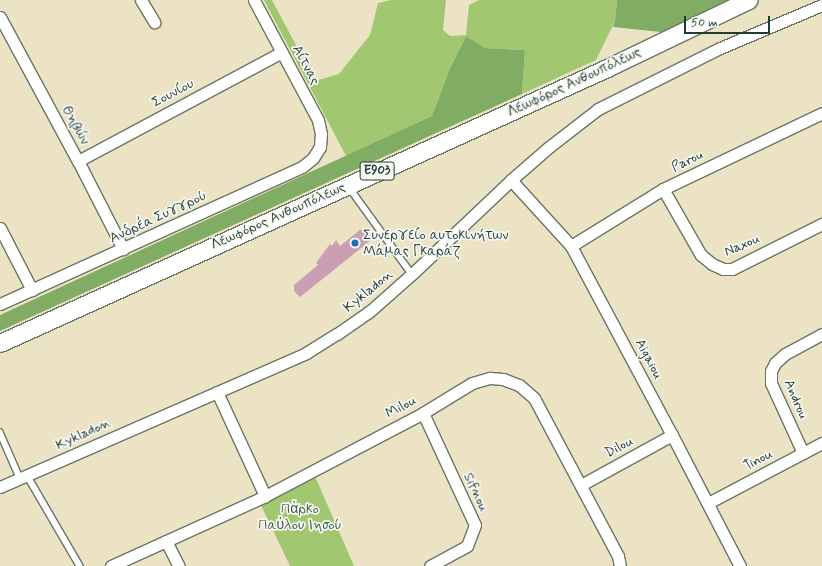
<!DOCTYPE html>
<html>
<head>
<meta charset="utf-8">
<style>
  body { margin:0 }
  #map { position:relative; width:822px; height:566px; overflow:hidden; background:#ece3c4; font-family:Mynerve,sans-serif }
  div>[style] { position:absolute }
  [style*='--x'] { left:calc(var(--x)*1px); top:calc(var(--y)*1px); width:calc(var(--w)*1px); rotate:calc(var(--a)*1deg) }
  .green>* { inset:0; background:#a2c771 }
  .forest>* { inset:0; background:#81ac63 }
  .building>* { inset:0; background:#cc9eb3 }
  .roads { filter:drop-shadow(1px 0 #677766) drop-shadow(-1px 0 #677766) drop-shadow(0 1px #677766) drop-shadow(0 -1px #677766) }
  .lane>* { height:5.5px; margin:-2.75px; padding:0 2.75px; transform-origin:2.75px; border-radius:2.75px; background:#fff }
  .street>* { height:11px; margin:-5.5px; padding:0 5.5px; transform-origin:5.5px; border-radius:5.5px; background:#fff }
  .primary>* { height:17px; margin:-8.5px; padding:0 8.5px; transform-origin:8.5px; border-radius:8.5px; background:#fff }
  .dots>* { width:11px; height:11px; translate:-50% -50%; box-sizing:border-box; border:2px solid #f6f6f2; border-radius:50% }
  span { translate:-50% -50%; white-space:nowrap; text-align:center; line-height:1.15; -webkit-text-stroke:3.5px #f6f6f2; paint-order:stroke }
  .shield-label span { padding:1px 3px; background:#f6f6f2; border:1px solid; border-radius:3px; -webkit-text-stroke-width:0 }
  .shield-label { font-size:13px; color:#1f3d34; font-weight:700 }
  .street-label { font-size:14px; color:#1f3d34 }
  .poi-label { font-size:14px; color:#1f3d34 }
  .left { translate:0 -50%; text-align:left }
  .park-label { font-size:14px; color:#406043 }
  .scale { position:absolute; left:684px; top:16px; width:86px; height:18px; box-sizing:border-box; border:2px solid #1f3d34; border-top:0; padding-left:5px; font-size:12px; line-height:14px; white-space:nowrap; color:#1f3d34; -webkit-text-stroke:3px #f6f6f2; paint-order:stroke }
</style>
</head>
<body>
<div id="map">
  <div class="green">
    <i style="clip-path:polygon(264px 0,272px 0,315px 81px,339px 74px,370px 35px,378px 3px,391px 0,446px 0,443px 30px,450px 36px,466px 35px,469px 5px,479px 0,617px 0,615px 21px,596px 60px,522px 94px,525px 50px,485px 48px,466px 36px,450px 68px,432px 116px,346px 156px)"></i>
    <i style="clip-path:polygon(314px 474px,354px 566px,290px 566px,260px 503px)"></i>
  </div>
  <div class="forest">
    <i style="clip-path:polygon(617px 0,733px 0,661px 32px,613px 27px,615px 21px)"></i>
    <i style="clip-path:polygon(466px 36px,485px 48px,525px 50px,522px 94px,0 331px,0 315px,432px 116px,450px 68px)"></i>
  </div>
  <div class="building">
    <i style="clip-path:polygon(361px 229px,370px 241px,300px 297px,294px 291px,294px 285px,318px 265px,316px 263px,330px 244px,332px 246px,336px 240px,340px 246px)"></i>
  </div>
  <div class="roads">
    <div class="lane">
      <i style="--x:349;--y:187;--w:107;--a:54.1"></i>
      <i style="--x:0;--y:432;--w:50;--a:66.5"></i>
      <i style="--x:27;--y:475;--w:105;--a:59.8"></i>
    </div>
    <div class="street">
      <i style="--x:141;--y:0;--w:26;--a:59"></i>
      <i style="--x:0;--y:17;--w:164;--a:61.6"></i>
      <i style="--x:78;--y:161;--w:99;--a:62.9"></i>
      <i style="--x:78;--y:161;--w:231;--a:-28.1"></i>
      <i style="--x:511;--y:180;--w:89;--a:47.7"></i>
      <i style="--x:571;--y:246;--w:214;--a:61.9"></i>
      <i style="--x:672;--y:435;--w:148;--a:62.6"></i>
      <i style="--x:663;--y:189;--w:76;--a:60.1"></i>
      <i style="--x:701;--y:255;--w:14;--a:39"></i>
      <i style="--x:712;--y:264;--w:12;--a:24"></i>
      <i style="--x:723;--y:269;--w:9;--a:0"></i>
      <i style="--x:732;--y:269;--w:101;--a:-26.6"></i>
      <i style="--x:0;--y:228;--w:70;--a:62.7"></i>
      <i style="--x:571;--y:246;--w:108;--a:-31.8"></i>
      <i style="--x:663;--y:189;--w:176;--a:-25.5"></i>
      <i style="--x:0;--y:304;--w:332;--a:-24.4"></i>
      <i style="--x:302;--y:167;--w:14;--a:-39"></i>
      <i style="--x:313;--y:158;--w:13;--a:-58"></i>
      <i style="--x:320;--y:147;--w:13;--a:-86"></i>
      <i style="--x:321;--y:134;--w:14;--a:-102"></i>
      <i style="--x:318;--y:120;--w:136;--a:-118.1"></i>
      <i style="--x:217;--y:392;--w:115;--a:65.2"></i>
      <i style="--x:423;--y:413;--w:123;--a:65.1"></i>
      <i style="--x:475;--y:525;--w:22;--a:111"></i>
      <i style="--x:467;--y:546;--w:42;--a:151.6"></i>
      <i style="--x:803;--y:453;--w:77;--a:-114.6"></i>
      <i style="--x:771;--y:383;--w:12;--a:-90"></i>
      <i style="--x:771;--y:371;--w:9;--a:-63"></i>
      <i style="--x:775;--y:363;--w:13;--a:-42"></i>
      <i style="--x:785;--y:354;--w:42;--a:-28.4"></i>
      <i style="--x:581;--y:485;--w:104;--a:-28.8"></i>
      <i style="--x:0;--y:487;--w:334;--a:-23.6"></i>
      <i style="--x:306;--y:353;--w:36;--a:-32"></i>
      <i style="--x:337;--y:334;--w:39;--a:-35"></i>
      <i style="--x:369;--y:312;--w:57;--a:-41.5"></i>
      <i style="--x:412;--y:274;--w:137;--a:-43.5"></i>
      <i style="--x:511;--y:180;--w:50;--a:-41"></i>
      <i style="--x:549;--y:147;--w:62;--a:-37.8"></i>
      <i style="--x:598;--y:109;--w:136;--a:-26.6"></i>
      <i style="--x:720;--y:48;--w:111;--a:-22.9"></i>
      <i style="--x:708;--y:503;--w:129;--a:-27.8"></i>
      <i style="--x:166;--y:541;--w:28;--a:63"></i>
      <i style="--x:111;--y:566;--w:169;--a:-24.4"></i>
      <i style="--x:265;--y:496;--w:178;--a:-27.7"></i>
      <i style="--x:423;--y:413;--w:57;--a:-31.5"></i>
      <i style="--x:472;--y:383;--w:19;--a:-16"></i>
      <i style="--x:490;--y:378;--w:13;--a:4"></i>
      <i style="--x:503;--y:379;--w:17;--a:21"></i>
      <i style="--x:519;--y:385;--w:20;--a:41"></i>
      <i style="--x:534;--y:398;--w:179;--a:62"></i>
      <i style="--x:618;--y:556;--w:10;--a:79"></i>
    </div>
    <div class="primary">
      <i style="--x:0;--y:343;--w:666;--a:-24.37"></i>
      <i style="--x:607;--y:68;--w:157;--a:-25.7"></i>
    </div>
  </div>
  <div class="dots">
    <i style="left:355px;top:243px;background:#1f6fb2"></i>
  </div>
  <div class="shield-label">
    <span style="left:377px;top:171px">E903</span>
  </div>
  <div class="street-label">
    <span style="left:306px;top:65px;rotate:62deg">Αίτνας</span>
    <span style="left:574px;top:82px;rotate:-25deg">Λεωφόρος Ανθουπόλεως</span>
    <span style="left:173px;top:93px;rotate:-28deg">Σουνίου</span>
    <span style="left:76px;top:125px;rotate:61deg">Θηβών</span>
    <span style="left:687px;top:161px;rotate:-26deg">Parou</span>
    <span style="left:278px;top:216px;rotate:-24deg">Λεωφόρος Ανθουπόλεως</span>
    <span style="left:158px;top:217px;rotate:-25deg">Ανδρέα Συγγρού</span>
    <span style="left:742px;top:245px;rotate:-23deg">Naxou</span>
    <span style="left:368px;top:291px;rotate:-39deg">Kykladon</span>
    <span style="left:649px;top:359px;rotate:62deg">Aigaiou</span>
    <span style="left:796px;top:399px;rotate:67deg">Androu</span>
    <span style="left:401px;top:407px;rotate:-28deg">Milou</span>
    <span style="left:83px;top:434px;rotate:-24deg">Kykladon</span>
    <span style="left:619px;top:447px;rotate:-28deg">Dilou</span>
    <span style="left:758px;top:460px;rotate:-28deg">Tinou</span>
    <span style="left:476px;top:492px;rotate:65deg">Sifnou</span>
  </div>
  <div class="poi-label">
    <span class="left" style="left:363px;top:243px">Συνεργείο αυτοκινήτων<br>Μάμας Γκαράζ</span>
  </div>
  <div class="park-label">
    <span style="left:300px;top:517px">Πἀρκο<br>Παὐλου Ιησού</span>
  </div>
  <div class="scale">50 m</div>
</div>
</body>
</html>
